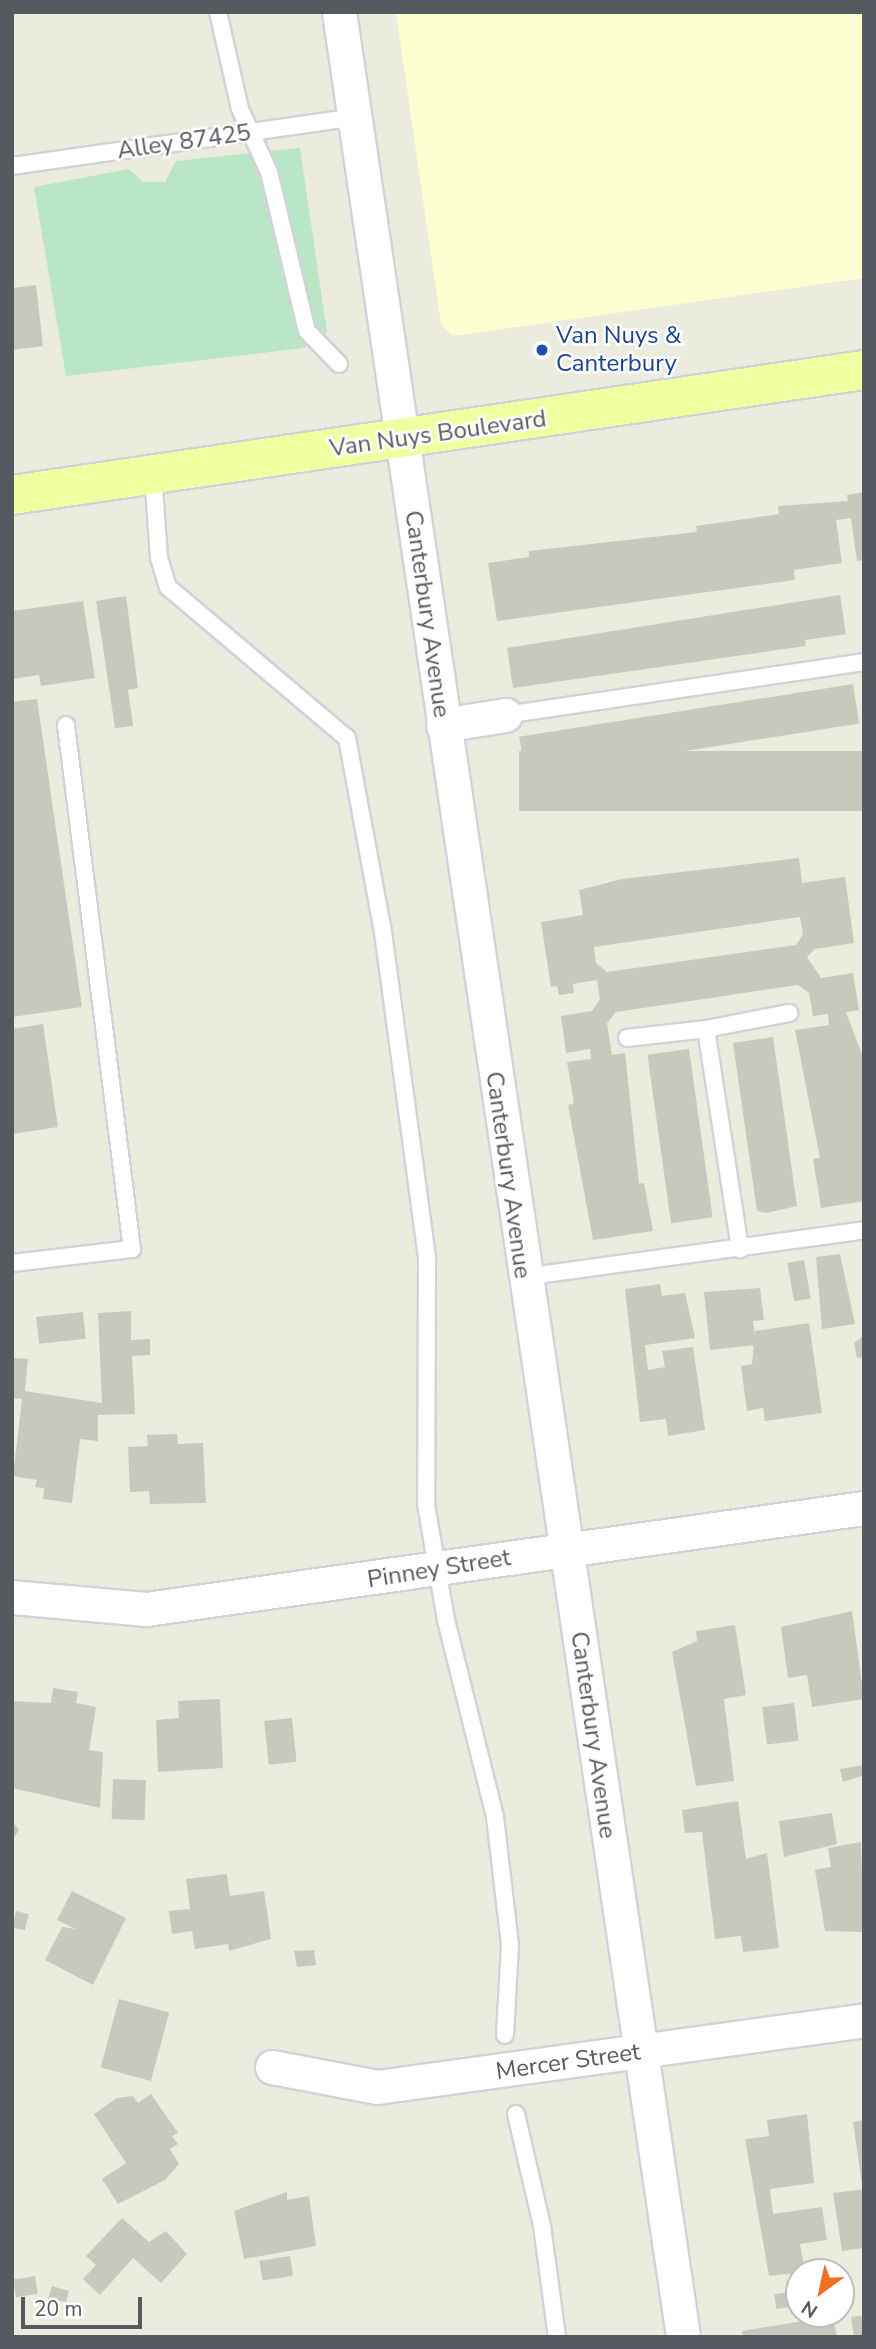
<!DOCTYPE html>
<html>
<head>
<meta charset="utf-8">
<style>
  body { margin:0 }
  #map { position:relative; width:876px; height:2349px; overflow:hidden; background:#ebecde; font-family:"Nunito Sans",sans-serif }
  div>[style] { position:absolute }
  [style*='--x'] { left:calc(var(--x)*1px); top:calc(var(--y)*1px); width:calc(var(--w)*1px); rotate:calc(var(--a)*1deg) }
  .commercial>* { inset:0; background:#fcffd0 }
  .green>* { inset:0; background:#b8e6c6 }
  .building>* { inset:0; background:#c9c8bd; transform-origin:0 0 }
  .roads { filter:drop-shadow(2px 0 #d2d2da) drop-shadow(-2px 0 #d2d2da) drop-shadow(0 2px #d2d2da) drop-shadow(0 -2px #d2d2da) }
  .service>* { height:16px; margin:-8px; padding:0 8px; transform-origin:8px; border-radius:8px; background:#fff }
  .minor>* { height:33px; margin:-16.5px; padding:0 16.5px; transform-origin:16.5px; border-radius:16.5px; background:#fff }
  .primary>* { height:38px; margin:-19px; padding:0 19px; transform-origin:19px; border-radius:19px; background:#f1ffa0 }
  .dots>* { width:19px; height:19px; translate:-50% -50%; box-sizing:border-box; border:4px solid #fff; border-radius:50% }
  span { translate:-50% -50%; white-space:nowrap; text-align:center; line-height:1.15; -webkit-text-stroke:5px #fff; paint-order:stroke }
  .street-label { font-size:24px; color:#575961 }
  .transit-label { font-size:24px; color:#164399 }
  .left { translate:0 -50%; text-align:left }
  .frame { position:absolute; inset:0; border:14px solid #575961; pointer-events:none }
  .north { position:absolute; left:785px; top:2258px; width:70px; height:70px; box-sizing:border-box; background:#fff; border:2px solid #bcbdc0; border-radius:50%; rotate:213deg; font-size:19px; font-weight:700; line-height:28px; text-align:center; color:#575961 }
  .north::after { content:''; display:block; margin:auto; width:24px; height:32px; background:#f36f1d; clip-path:polygon(50% 0,100% 100%,50% 72%,0 100%) }
  .scale { position:absolute; left:21px; top:2297px; width:121px; height:32px; box-sizing:border-box; border:4px solid #575961; border-top:0; padding-left:9px; font-size:21px; line-height:24px; white-space:nowrap; color:#575961; -webkit-text-stroke:5px #fff; paint-order:stroke }
</style>
</head>
<body>
<div id="map">
  <div class="commercial">
    <i style="clip-path:polygon(396px 12px,864px 12px,864px 278px,453px 336px,441px 324px)"></i>
  </div>
  <div class="green">
    <i style="clip-path:polygon(300px 148px,327px 333px,304px 348px,66px 376px,34px 187px,129px 169px,143px 182px,165px 182px,176px 161px)"></i>
  </div>
  <div class="building">
    <i style="clip-path:polygon(36px 285px,43px 346px,12px 350px,12px 288px)"></i>
    <i style="clip-path:polygon(864px 492px,864px 560px,857px 561px,851px 518px,836px 520px,842px 563px,794px 570px,795px 580px,497px 621px,488px 563px,529px 557px,529px 551px,697px 532px,696px 526px,779px 514px,778px 506px,848px 501px,847px 495px)"></i>
    <i style="clip-path:polygon(840px 595px,846px 634px,805px 640px,806px 646px,513px 688px,507px 648px)"></i>
    <i style="clip-path:polygon(126px 596px,138px 688px,128px 690px,133px 726px,115px 728px,96px 601px)"></i>
    <i style="clip-path:polygon(83px 601px,95px 678px,41px 686px,39px 675px,12px 679px,12px 611px)"></i>
    <i style="left:853px;top:684px;width:40px;height:338px;rotate:81deg"></i>
    <i style="clip-path:polygon(37px 699px,82px 1007px,12px 1017px,12px 702px)"></i>
    <i style="left:864px;top:751px;width:60px;height:345px;rotate:90deg"></i>
    <i style="clip-path:polygon(evenodd,799px 858px,802px 883px,845px 877px,854px 943px,815px 949px,807px 957px,821px 978px,853px 973px,859px 1010px,846px 1012px,864px 1060px,864px 1201px,821px 1208px,813px 1159px,820px 1158px,795px 1030px,829px 1025px,828px 1014px,813px 1016px,809px 993px,798px 985px,616px 1012px,607px 1023px,612px 1055px,625px 1053px,639px 1184px,644px 1183px,653px 1231px,593px 1240px,568px 1105px,574px 1103px,567px 1062px,591px 1059px,590px 1049px,566px 1053px,561px 1016px,592px 1011px,600px 999px,597px 980px,573px 984px,574px 993px,559px 995px,557px 986px,551px 987px,541px 922px,583px 915px,579px 890px,622px 879px,799px 858px,800px 917px,803px 934px,796px 945px,607px 972px,596px 963px,594px 947px,800px 917px)"></i>
    <i style="clip-path:polygon(43px 1024px,58px 1127px,12px 1134px,12px 1029px)"></i>
    <i style="clip-path:polygon(773px 1037px,797px 1206px,766px 1213px,757px 1211px,733px 1043px)"></i>
    <i style="left:689px;top:1049px;width:170px;height:42px;rotate:82deg"></i>
    <i style="clip-path:polygon(840px 1254px,855px 1324px,822px 1329px,816px 1257px)"></i>
    <i style="left:804px;top:1260px;width:39px;height:17px;rotate:80deg"></i>
    <i style="clip-path:polygon(660px 1284px,662px 1296px,685px 1293px,695px 1338px,645px 1345px,648px 1370px,665px 1367px,662px 1351px,693px 1347px,705px 1430px,668px 1436px,666px 1419px,640px 1422px,625px 1289px)"></i>
    <i style="clip-path:polygon(760px 1288px,764px 1320px,753px 1321px,756px 1345px,710px 1350px,704px 1292px)"></i>
    <i style="clip-path:polygon(131px 1311px,131px 1340px,150px 1339px,150px 1355px,132px 1356px,135px 1414px,98px 1415px,98px 1441px,80px 1439px,72px 1503px,43px 1499px,44px 1488px,35px 1487px,37px 1480px,13px 1476px,22px 1399px,12px 1398px,12px 1358px,28px 1359px,25px 1391px,102px 1403px,98px 1313px)"></i>
    <i style="left:83px;top:1312px;width:27px;height:47px;rotate:84deg"></i>
    <i style="clip-path:polygon(809px 1323px,822px 1413px,765px 1421px,763px 1408px,747px 1411px,741px 1366px,752px 1364px,755px 1331px)"></i>
    <i style="clip-path:polygon(864px 1336px,864px 1357px,857px 1358px,854px 1343px)"></i>
    <i style="clip-path:polygon(177px 1434px,178px 1444px,203px 1443px,206px 1503px,150px 1504px,149px 1491px,130px 1492px,128px 1447px,148px 1446px,147px 1435px)"></i>
    <i style="clip-path:polygon(852px 1611px,864px 1699px,812px 1707px,807px 1675px,788px 1678px,781px 1627px)"></i>
    <i style="clip-path:polygon(735px 1625px,746px 1695px,724px 1699px,734px 1781px,696px 1786px,672px 1652px,697px 1641px,696px 1631px)"></i>
    <i style="clip-path:polygon(53px 1688px,78px 1692px,76px 1703px,96px 1707px,89px 1750px,103px 1752px,100px 1808px,12px 1788px,12px 1701px,51px 1703px)"></i>
    <i style="clip-path:polygon(220px 1699px,223px 1768px,158px 1772px,156px 1720px,179px 1718px,178px 1701px)"></i>
    <i style="left:794px;top:1703px;width:38px;height:32px;rotate:83deg"></i>
    <i style="left:292px;top:1718px;width:44px;height:28px;rotate:84deg"></i>
    <i style="clip-path:polygon(864px 1765px,864px 1775px,843px 1782px,840px 1769px)"></i>
    <i style="left:113px;top:1779px;width:33px;height:40px;rotate:2deg"></i>
    <i style="clip-path:polygon(738px 1801px,746px 1859px,767px 1853px,779px 1948px,743px 1952px,741px 1936px,715px 1939px,702px 1832px,685px 1833px,682px 1810px)"></i>
    <i style="clip-path:polygon(832px 1813px,837px 1844px,784px 1857px,779px 1821px)"></i>
    <i style="clip-path:polygon(12px 1821px,19px 1830px,12px 1840px)"></i>
    <i style="clip-path:polygon(861px 1842px,864px 1932px,825px 1931px,815px 1870px,831px 1867px,828px 1848px)"></i>
    <i style="clip-path:polygon(227px 1874px,230px 1896px,264px 1891px,271px 1939px,229px 1951px,228px 1944px,195px 1949px,192px 1931px,172px 1934px,169px 1911px,190px 1909px,186px 1879px)"></i>
    <i style="clip-path:polygon(72px 1891px,126px 1918px,93px 1985px,45px 1960px,62px 1927px,76px 1929px,57px 1920px)"></i>
    <i style="left:16px;top:1911px;width:13px;height:17px;rotate:13deg"></i>
    <i style="clip-path:polygon(314px 1950px,316px 1965px,297px 1967px,294px 1951px)"></i>
    <i style="left:119px;top:1999px;width:52px;height:71px;rotate:15deg"></i>
    <i style="clip-path:polygon(151px 2094px,178px 2133px,172px 2136px,178px 2144px,170px 2149px,179px 2164px,165px 2180px,118px 2204px,102px 2179px,126px 2163px,94px 2114px,117px 2098px,133px 2096px,138px 2103px)"></i>
    <i style="clip-path:polygon(807px 2114px,814px 2183px,770px 2189px,773px 2214px,822px 2207px,827px 2240px,800px 2244px,805px 2272px,769px 2276px,745px 2139px,769px 2136px,767px 2120px)"></i>
    <i style="clip-path:polygon(864px 2120px,864px 2185px,862px 2185px,853px 2122px)"></i>
    <i style="clip-path:polygon(864px 2189px,864px 2248px,842px 2251px,833px 2193px)"></i>
    <i style="clip-path:polygon(287px 2192px,287px 2200px,309px 2196px,316px 2246px,244px 2259px,234px 2211px)"></i>
    <i style="clip-path:polygon(122px 2218px,149px 2242px,166px 2231px,187px 2254px,161px 2283px,133px 2258px,100px 2295px,83px 2279px,96px 2265px,86px 2256px)"></i>
    <i style="left:290px;top:2256px;width:20px;height:31px;rotate:81deg"></i>
    <i style="left:35px;top:2276px;width:18px;height:22px;rotate:81deg"></i>
    <i style="clip-path:polygon(52px 2286px,69px 2291px,66px 2302px,48px 2299px)"></i>
    <i style="left:797px;top:2291px;width:15px;height:23px;rotate:82deg"></i>
    <i style="clip-path:polygon(864px 2315px,864px 2337px,854px 2337px,851px 2317px)"></i>
    <i style="clip-path:polygon(833px 2316px,837px 2337px,743px 2337px,742px 2331px)"></i>
  </div>
  <div class="roads">
    <div class="service">
      <i style="--x:218;--y:12;--w:99;--a:77.2"></i>
      <i style="--x:240;--y:109;--w:69;--a:65.3"></i>
      <i style="--x:269;--y:172;--w:163;--a:76.6"></i>
      <i style="--x:307;--y:331;--w:46;--a:45.9"></i>
      <i style="--x:12;--y:166;--w:347;--a:-8.1"></i>
      <i style="--x:153;--y:474;--w:84;--a:85.9"></i>
      <i style="--x:159;--y:558;--w:30;--a:73"></i>
      <i style="--x:168;--y:587;--w:234;--a:40.2"></i>
      <i style="--x:347;--y:738;--w:197;--a:79.5"></i>
      <i style="--x:383;--y:932;--w:329;--a:82.3"></i>
      <i style="--x:427;--y:1258;--w:246;--a:90.2"></i>
      <i style="--x:426;--y:1504;--w:118;--a:80.2"></i>
      <i style="--x:446;--y:1620;--w:203;--a:76"></i>
      <i style="--x:495;--y:1817;--w:129;--a:83.3"></i>
      <i style="--x:510;--y:1945;--w:90;--a:93.2"></i>
      <i style="--x:505;--y:715;--w:363;--a:-8.4"></i>
      <i style="--x:706;--y:1029;--w:85;--a:-10.9"></i>
      <i style="--x:627;--y:1038;--w:80;--a:-6.5"></i>
      <i style="--x:706;--y:1029;--w:223;--a:81.2"></i>
      <i style="--x:12;--y:1263;--w:121;--a:-6.7"></i>
      <i style="--x:132;--y:1249;--w:528;--a:-97.18"></i>
      <i style="--x:523;--y:1277;--w:344;--a:-7.8"></i>
      <i style="--x:516;--y:2114;--w:115;--a:76.9"></i>
      <i style="--x:542;--y:2226;--w:112;--a:82.3"></i>
    </div>
    <div class="minor">
      <i style="--x:339;--y:12;--w:2350;--a:81.58"></i>
      <i style="--x:443;--y:725;--w:63;--a:-9.2"></i>
      <i style="--x:12;--y:1597;--w:135;--a:5.1"></i>
      <i style="--x:146;--y:1609;--w:725;--a:-8.01"></i>
      <i style="--x:272;--y:2067;--w:107;--a:10.8"></i>
      <i style="--x:377;--y:2087;--w:492;--a:-7.8"></i>
    </div>
    <div class="primary">
      <i style="--x:12;--y:495;--w:861;--a:-8.35"></i>
    </div>
  </div>
  <div class="dots">
    <i style="left:542px;top:350px;background:#1a4fb4"></i>
  </div>
  <div class="street-label">
    <span style="left:184px;top:142px;rotate:-8deg">Alley 87425</span>
    <span style="left:438px;top:434px;rotate:-8deg">Van Nuys Boulevard</span>
    <span style="left:427px;top:614px;rotate:82deg">Canterbury Avenue</span>
    <span style="left:508px;top:1175px;rotate:82deg">Canterbury Avenue</span>
    <span style="left:439px;top:1569px;rotate:-9deg">Pinney Street</span>
    <span style="left:593px;top:1735px;rotate:82deg">Canterbury Avenue</span>
    <span style="left:568px;top:2062px;rotate:-8deg">Mercer Street</span>
  </div>
  <div class="transit-label">
    <span class="left" style="left:556px;top:350px">Van Nuys &amp;<br>Canterbury</span>
  </div>
  <div class="frame"></div>
  <div class="north">N</div>
  <div class="scale">20 m</div>
</div>
</body>
</html>
